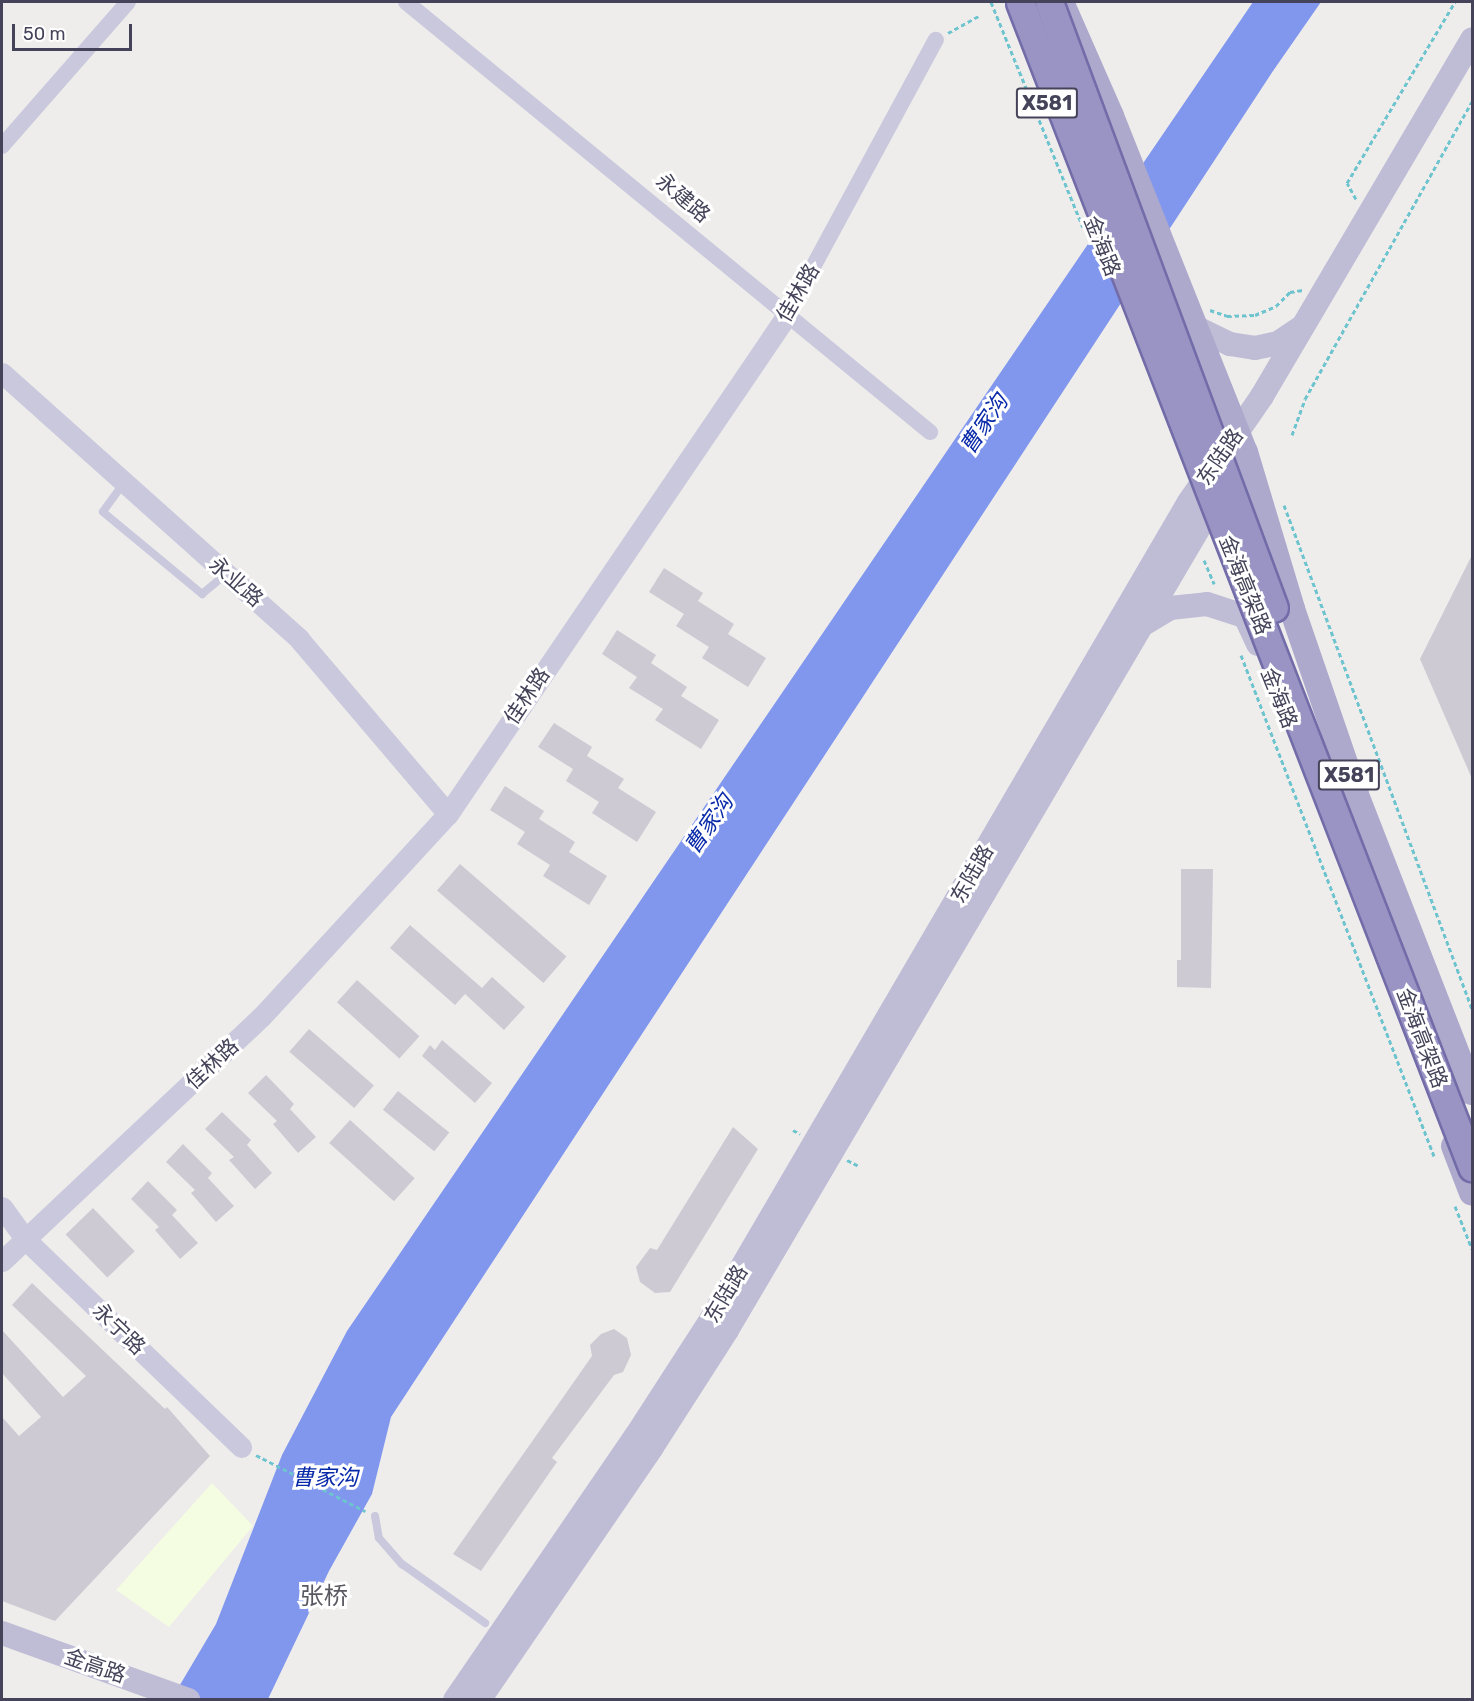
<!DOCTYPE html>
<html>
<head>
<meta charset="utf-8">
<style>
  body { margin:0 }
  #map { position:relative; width:1474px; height:1701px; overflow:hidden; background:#eeedeb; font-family:Rubik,"Noto Sans SC",sans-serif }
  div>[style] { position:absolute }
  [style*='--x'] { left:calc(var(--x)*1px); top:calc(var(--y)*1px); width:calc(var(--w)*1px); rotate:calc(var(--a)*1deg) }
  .commercial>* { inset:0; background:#f4fce1 }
  .water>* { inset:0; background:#8197ee }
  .building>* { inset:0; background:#cdcad3; transform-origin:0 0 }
  .path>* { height:3px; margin-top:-1.5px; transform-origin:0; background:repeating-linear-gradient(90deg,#6dc4ce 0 4.5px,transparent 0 7.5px) }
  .service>* { height:8px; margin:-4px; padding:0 4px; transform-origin:4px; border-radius:4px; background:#c9c8dd }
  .minor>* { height:16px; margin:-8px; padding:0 8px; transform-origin:8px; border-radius:8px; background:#c9c8dd }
  .tertiary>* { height:21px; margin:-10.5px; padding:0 10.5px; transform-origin:10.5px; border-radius:10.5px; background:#c9c8dd }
  .secondary>* { height:24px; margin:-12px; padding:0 12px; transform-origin:12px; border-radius:12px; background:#bfbcd6 }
  .primary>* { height:26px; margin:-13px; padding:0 13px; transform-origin:13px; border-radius:13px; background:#aca9cc }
  .bridges { filter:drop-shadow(2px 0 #726ca8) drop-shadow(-2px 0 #726ca8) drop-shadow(0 2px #726ca8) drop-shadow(0 -2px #726ca8) }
  .trunk-bridge>* { height:27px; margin:-13.5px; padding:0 13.5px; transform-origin:13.5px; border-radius:13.5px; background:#9994c4 }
  span { translate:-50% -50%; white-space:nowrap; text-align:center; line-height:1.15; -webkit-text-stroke:6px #fff; paint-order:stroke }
  .shield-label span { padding:2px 4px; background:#fff; border:2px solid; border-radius:4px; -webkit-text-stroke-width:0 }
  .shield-label { font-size:20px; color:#454359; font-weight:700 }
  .street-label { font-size:21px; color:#454359 }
  .water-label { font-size:22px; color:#0728a8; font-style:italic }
  .quarter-label { font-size:24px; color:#595860 }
  .frame { position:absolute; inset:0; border:3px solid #454359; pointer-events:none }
  .scale { position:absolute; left:12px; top:24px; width:120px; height:27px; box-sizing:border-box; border:3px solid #454359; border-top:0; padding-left:8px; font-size:18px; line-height:21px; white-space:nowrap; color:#454359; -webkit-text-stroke:4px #fff; paint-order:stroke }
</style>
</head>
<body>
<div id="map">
  <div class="commercial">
    <i style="clip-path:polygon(212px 1483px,253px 1526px,169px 1627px,116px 1590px)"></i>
  </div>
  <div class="water">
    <i style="clip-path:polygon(1253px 2px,1321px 2px,1273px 71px,391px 1417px,372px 1494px,329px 1571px,268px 1699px,171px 1700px,216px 1624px,282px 1455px,347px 1331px)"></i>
  </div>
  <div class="building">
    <i style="clip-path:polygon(1473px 553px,1473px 781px,1420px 659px)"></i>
    <i style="clip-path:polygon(664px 568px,703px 593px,698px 601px,734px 624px,728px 634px,766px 658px,748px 687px,702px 658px,709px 647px,676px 626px,684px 614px,649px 592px)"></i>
    <i style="clip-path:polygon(617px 630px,656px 655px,651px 663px,687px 687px,681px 696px,719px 720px,701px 749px,655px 720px,663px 709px,629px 688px,637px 677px,602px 654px)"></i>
    <i style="clip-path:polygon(554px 723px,592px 747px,587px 756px,624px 779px,618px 788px,656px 812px,637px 842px,592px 813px,599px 802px,566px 781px,573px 769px,538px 747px)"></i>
    <i style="clip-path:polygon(505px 786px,544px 811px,539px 819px,575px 842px,569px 852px,607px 876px,589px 905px,543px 876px,550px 865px,517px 844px,525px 832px,490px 810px)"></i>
    <i style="left:460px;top:864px;width:141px;height:35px;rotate:41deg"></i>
    <i style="clip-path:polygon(1181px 869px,1213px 869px,1211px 988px,1177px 987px,1177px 960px,1181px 960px)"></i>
    <i style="clip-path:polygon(410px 925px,482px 988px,492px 977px,525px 1007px,504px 1030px,465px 994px,455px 1005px,390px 948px)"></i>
    <i style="left:357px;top:980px;width:84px;height:30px;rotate:42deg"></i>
    <i style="left:309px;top:1029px;width:86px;height:30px;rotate:41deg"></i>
    <i style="clip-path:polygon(442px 1040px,492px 1083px,475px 1103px,422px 1056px,430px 1045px,435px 1050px)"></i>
    <i style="clip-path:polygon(266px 1075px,294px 1104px,290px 1109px,316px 1137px,298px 1153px,273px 1124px,277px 1121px,248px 1093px)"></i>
    <i style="left:398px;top:1091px;width:66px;height:24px;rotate:39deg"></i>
    <i style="clip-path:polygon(222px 1112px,251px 1140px,247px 1145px,272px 1173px,255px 1189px,229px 1160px,234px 1157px,205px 1129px)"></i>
    <i style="left:350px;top:1120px;width:87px;height:31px;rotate:42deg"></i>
    <i style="clip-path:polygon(733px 1127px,758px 1149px,670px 1292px,655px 1293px,640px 1282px,636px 1267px,650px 1248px,657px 1250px)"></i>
    <i style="clip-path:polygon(183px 1144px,212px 1173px,208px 1178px,234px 1206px,216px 1222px,191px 1193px,195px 1190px,166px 1162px)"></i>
    <i style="clip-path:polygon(148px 1181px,177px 1210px,172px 1215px,198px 1243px,180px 1259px,155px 1230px,159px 1227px,131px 1199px)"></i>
    <i style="left:93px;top:1208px;width:60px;height:38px;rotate:46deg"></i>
    <i style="clip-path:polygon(32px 1283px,165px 1409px,167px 1407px,210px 1456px,55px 1621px,2px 1601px,2px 1417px,19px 1436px,41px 1417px,2px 1373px,2px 1330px,63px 1397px,86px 1376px,12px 1305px)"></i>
    <i style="clip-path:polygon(614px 1329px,627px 1338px,631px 1355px,623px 1372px,614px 1375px,552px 1458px,557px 1462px,481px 1571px,453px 1554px,592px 1356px,590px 1345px,601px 1334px)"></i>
  </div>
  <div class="path">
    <i style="--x:991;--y:2;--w:243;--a:67.8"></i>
    <i style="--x:948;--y:33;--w:37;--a:-29"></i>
    <i style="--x:1356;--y:199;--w:18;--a:-119"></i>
    <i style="--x:1347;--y:183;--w:211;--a:-59.2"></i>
    <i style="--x:1210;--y:310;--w:18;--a:19"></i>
    <i style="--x:1227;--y:316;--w:28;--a:-2"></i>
    <i style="--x:1255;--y:315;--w:23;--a:-23"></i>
    <i style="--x:1276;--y:306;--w:20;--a:-45"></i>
    <i style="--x:1290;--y:292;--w:13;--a:-9"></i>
    <i style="--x:1292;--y:435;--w:38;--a:-70"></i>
    <i style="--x:1305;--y:399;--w:341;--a:-60.7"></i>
    <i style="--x:1284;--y:505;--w:538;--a:69.54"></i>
    <i style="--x:1204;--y:560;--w:26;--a:67"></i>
    <i style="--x:1241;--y:655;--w:537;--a:68.93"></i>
    <i style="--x:793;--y:1130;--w:8;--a:30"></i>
    <i style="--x:847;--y:1160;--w:13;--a:27"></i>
    <i style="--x:1455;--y:1206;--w:46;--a:68.4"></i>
    <i style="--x:256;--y:1455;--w:123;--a:27.2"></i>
  </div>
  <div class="service">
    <i style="--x:123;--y:484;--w:34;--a:126"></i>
    <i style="--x:103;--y:512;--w:129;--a:39.6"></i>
    <i style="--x:202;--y:594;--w:31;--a:-40"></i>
    <i style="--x:375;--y:1516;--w:22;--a:80"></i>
    <i style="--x:379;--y:1538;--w:35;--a:49"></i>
    <i style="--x:402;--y:1564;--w:102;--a:35.4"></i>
  </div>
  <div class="minor">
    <i style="--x:406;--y:2;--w:678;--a:39.37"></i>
    <i style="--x:2;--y:146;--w:191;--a:-48.8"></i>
    <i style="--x:787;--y:315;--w:313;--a:-61.6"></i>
  </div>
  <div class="tertiary">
    <i style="--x:2;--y:373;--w:399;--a:41.8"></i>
    <i style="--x:299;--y:639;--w:230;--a:49.6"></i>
    <i style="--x:2;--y:1207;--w:39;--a:54"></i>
    <i style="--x:25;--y:1239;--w:300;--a:43.9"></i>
    <i style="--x:2;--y:1261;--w:357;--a:-43.3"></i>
    <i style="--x:262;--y:1016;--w:275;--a:-47.4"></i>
    <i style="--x:448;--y:814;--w:603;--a:-55.81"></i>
  </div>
  <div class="secondary">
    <i style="--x:1197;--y:328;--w:37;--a:26"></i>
    <i style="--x:1230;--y:344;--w:25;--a:9"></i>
    <i style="--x:1255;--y:348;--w:24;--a:-12"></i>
    <i style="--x:1278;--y:343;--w:27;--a:-34"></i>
    <i style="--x:1142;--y:625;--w:33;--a:-31"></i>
    <i style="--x:1170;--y:608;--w:37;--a:-6"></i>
    <i style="--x:1207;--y:604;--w:40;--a:18"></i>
    <i style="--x:1245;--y:616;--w:31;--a:65"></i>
    <i style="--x:2;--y:1633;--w:198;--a:19.8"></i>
    <i style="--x:455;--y:1700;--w:320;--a:-55.6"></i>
    <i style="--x:636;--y:1436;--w:138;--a:-57.1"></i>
    <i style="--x:711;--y:1320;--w:947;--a:-59.7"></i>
    <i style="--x:1189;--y:502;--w:129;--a:-55.4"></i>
    <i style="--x:1262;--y:396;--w:414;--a:-59.5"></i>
    <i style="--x:479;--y:1700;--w:306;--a:-55.6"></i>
    <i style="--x:652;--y:1447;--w:139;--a:-57.3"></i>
    <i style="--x:727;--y:1330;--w:978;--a:-59.53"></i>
  </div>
  <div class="primary">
    <i style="--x:1061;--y:2;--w:124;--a:66.3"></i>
    <i style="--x:1111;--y:116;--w:362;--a:68.3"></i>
    <i style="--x:1245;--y:452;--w:164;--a:73.3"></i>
    <i style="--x:1292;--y:609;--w:197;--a:71"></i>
    <i style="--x:1356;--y:795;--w:319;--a:68.7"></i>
    <i style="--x:1454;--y:1146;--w:50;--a:69"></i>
  </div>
  <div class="bridges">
    <div class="trunk-bridge">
      <i style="--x:1020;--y:2;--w:1250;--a:68.79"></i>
      <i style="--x:1049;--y:2;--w:646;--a:69.63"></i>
    </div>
  </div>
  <div class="shield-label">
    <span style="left:1047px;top:103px">X581</span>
    <span style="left:1349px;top:775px">X581</span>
  </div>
  <div class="street-label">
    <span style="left:683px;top:198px;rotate:40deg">永建路</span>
    <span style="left:1102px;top:246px;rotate:68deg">金海路</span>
    <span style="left:798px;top:293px;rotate:-60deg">佳林路</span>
    <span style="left:1220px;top:457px;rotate:-55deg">东陆路</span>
    <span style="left:236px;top:582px;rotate:41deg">永业路</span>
    <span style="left:1245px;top:585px;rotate:68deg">金海高架路</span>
    <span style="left:527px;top:696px;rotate:-56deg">佳林路</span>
    <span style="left:1279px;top:698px;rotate:68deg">金海路</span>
    <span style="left:972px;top:874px;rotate:-60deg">东陆路</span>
    <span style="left:1422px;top:1038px;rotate:69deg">金海高架路</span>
    <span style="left:212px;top:1064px;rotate:-43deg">佳林路</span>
    <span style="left:726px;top:1294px;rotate:-59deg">东陆路</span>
    <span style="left:119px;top:1329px;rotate:44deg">永宁路</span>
    <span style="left:95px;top:1666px;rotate:19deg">金高路</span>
  </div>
  <div class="water-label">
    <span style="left:984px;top:424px;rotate:-56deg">曹家沟</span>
    <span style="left:709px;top:824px;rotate:-55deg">曹家沟</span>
    <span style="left:325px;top:1478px">曹家沟</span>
  </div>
  <div class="quarter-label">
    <span style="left:324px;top:1597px">张桥</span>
  </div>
  <div class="frame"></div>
  <div class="scale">50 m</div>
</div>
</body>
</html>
